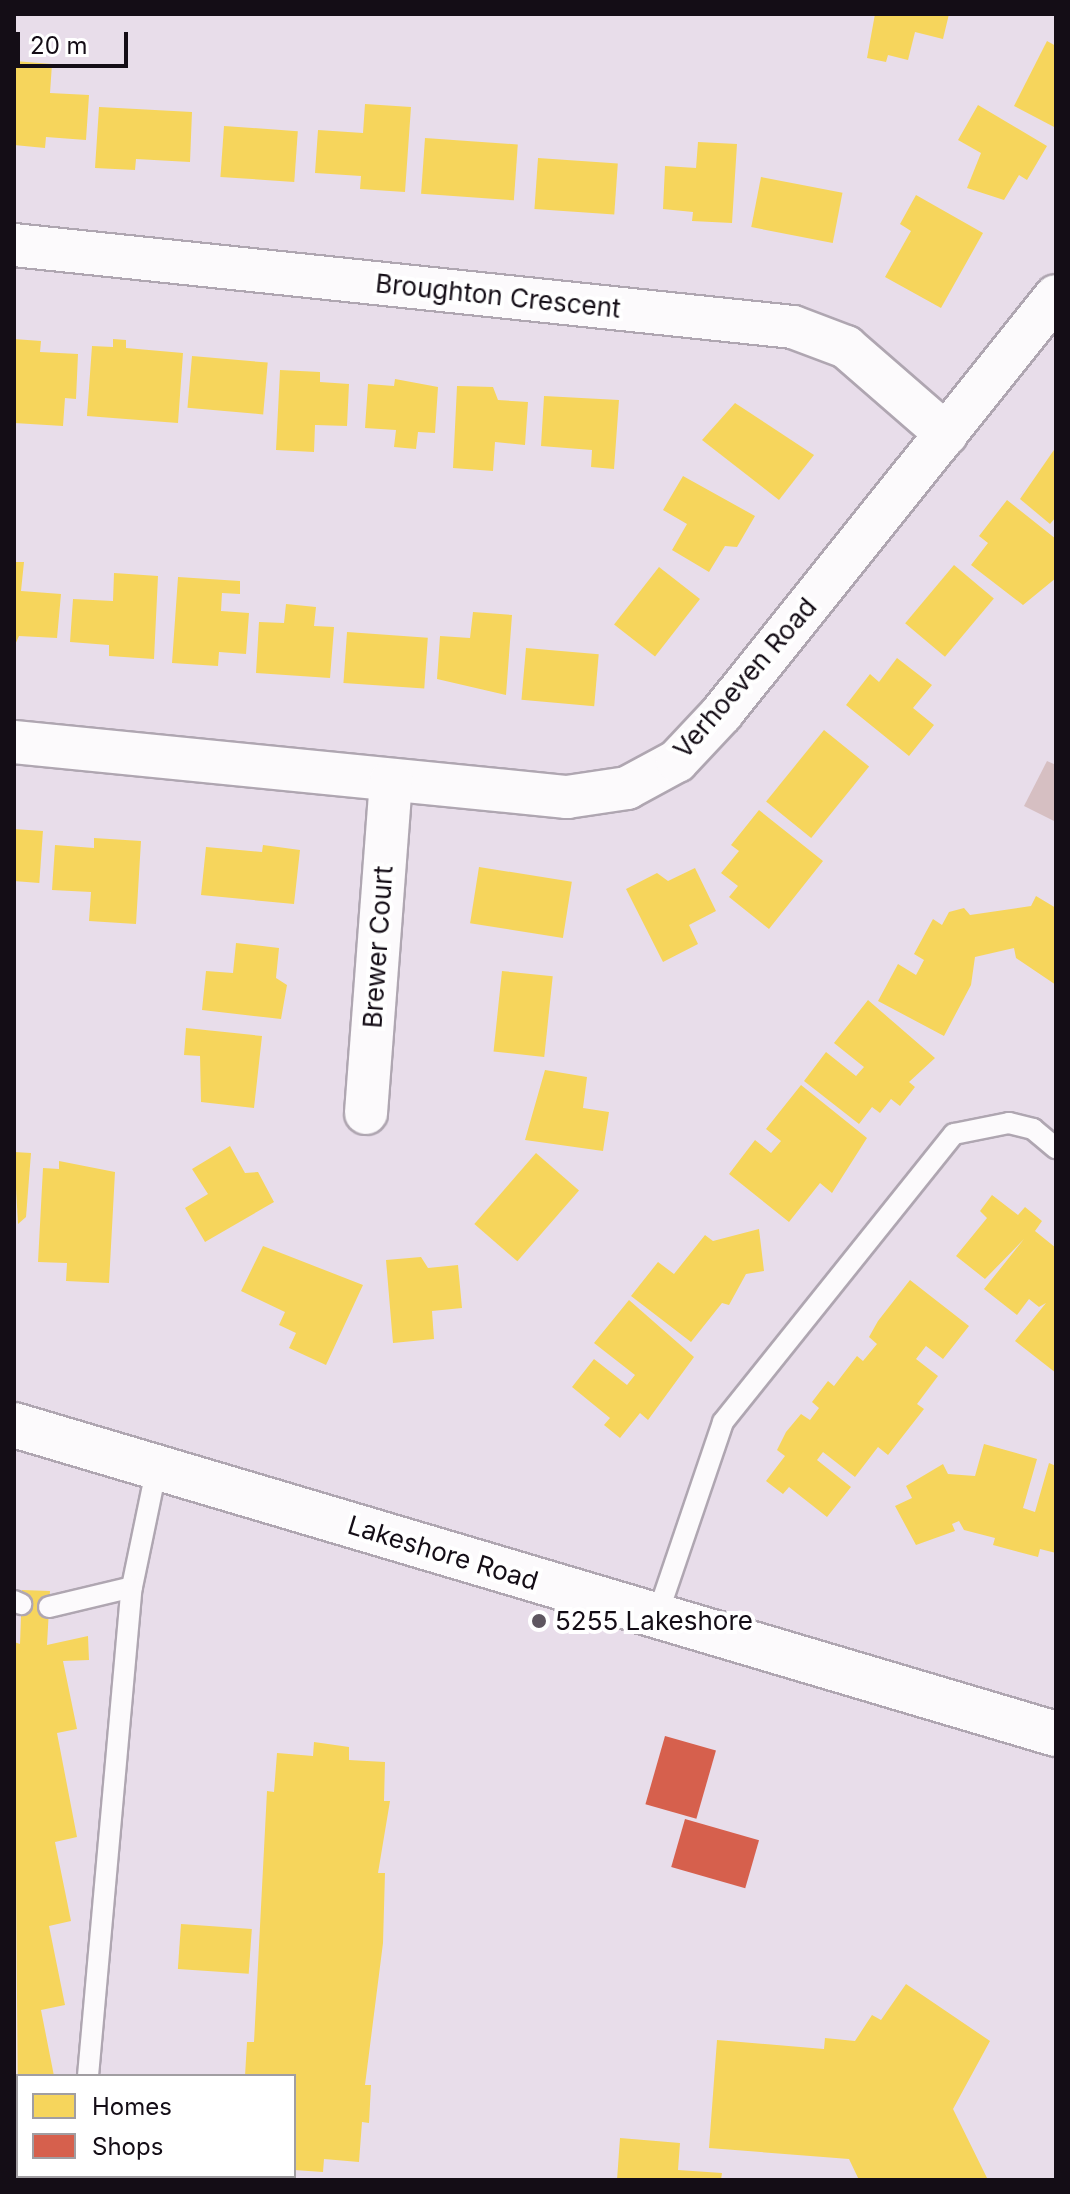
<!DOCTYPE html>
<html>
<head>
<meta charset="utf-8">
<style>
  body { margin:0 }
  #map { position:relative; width:1070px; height:2194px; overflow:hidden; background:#e8ddea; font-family:Inter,sans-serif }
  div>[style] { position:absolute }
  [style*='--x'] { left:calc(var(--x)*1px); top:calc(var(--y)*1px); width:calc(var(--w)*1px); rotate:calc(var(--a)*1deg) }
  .green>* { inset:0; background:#d6bfc2 }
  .homes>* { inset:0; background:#f6d55c; transform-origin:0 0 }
  .shops>* { inset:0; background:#d6604d; transform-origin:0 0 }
  .roads { filter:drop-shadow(2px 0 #afa6b1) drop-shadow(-2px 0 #afa6b1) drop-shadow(0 2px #afa6b1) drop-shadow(0 -2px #afa6b1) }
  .lane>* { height:20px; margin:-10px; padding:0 10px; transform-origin:10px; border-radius:10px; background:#fcfafc }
  .street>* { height:42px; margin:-21px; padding:0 21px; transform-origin:21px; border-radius:21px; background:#fcfafc }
  .primary>* { height:44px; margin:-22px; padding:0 22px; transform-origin:22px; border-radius:22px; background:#fcfafc }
  .dots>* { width:22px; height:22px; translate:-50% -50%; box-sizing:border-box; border:4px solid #fff; border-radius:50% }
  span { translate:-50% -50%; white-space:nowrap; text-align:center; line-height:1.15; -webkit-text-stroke:8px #fff; paint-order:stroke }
  .street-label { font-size:26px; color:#140d16 }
  .poi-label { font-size:26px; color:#140d16 }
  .left { translate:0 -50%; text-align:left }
  .frame { position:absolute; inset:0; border:16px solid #140d16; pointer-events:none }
  .legend { position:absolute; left:16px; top:2074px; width:280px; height:104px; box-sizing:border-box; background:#fff; border:2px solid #a19ea2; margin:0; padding:10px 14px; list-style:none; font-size:24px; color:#140d16 }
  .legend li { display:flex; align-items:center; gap:16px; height:40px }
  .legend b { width:40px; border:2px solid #a19ea2 }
  .scale { position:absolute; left:16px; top:32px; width:112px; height:36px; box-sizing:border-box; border:4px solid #140d16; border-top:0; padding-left:10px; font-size:24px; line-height:28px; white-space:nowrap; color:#140d16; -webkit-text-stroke:6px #fff; paint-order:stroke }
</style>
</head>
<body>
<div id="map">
  <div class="green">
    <i style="clip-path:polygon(1047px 761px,1056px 765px,1056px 822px,1024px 806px)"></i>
  </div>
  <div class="homes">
    <i style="clip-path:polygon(875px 14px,949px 14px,943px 39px,915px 32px,908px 60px,888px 55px,886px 62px,867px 58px)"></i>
    <i style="clip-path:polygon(1047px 41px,1056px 46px,1056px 128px,1014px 106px)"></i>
    <i style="clip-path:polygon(14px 61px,52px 64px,50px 93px,89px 95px,86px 140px,46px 137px,45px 148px,14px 145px)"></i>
    <i style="clip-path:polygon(365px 104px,411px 107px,405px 192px,360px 189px,361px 176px,315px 173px,318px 130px,363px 133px)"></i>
    <i style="clip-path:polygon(978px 105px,1047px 146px,1027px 180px,1019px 175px,1004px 200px,967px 188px,981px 153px,958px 140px)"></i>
    <i style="clip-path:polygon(99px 107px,192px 112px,190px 162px,136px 159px,135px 170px,95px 168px)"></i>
    <i style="left:224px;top:126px;width:74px;height:51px;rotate:4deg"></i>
    <i style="left:425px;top:138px;width:93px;height:56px;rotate:4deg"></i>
    <i style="clip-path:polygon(698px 142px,737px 144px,732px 223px,692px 221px,693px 212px,663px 209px,665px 166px,696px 168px)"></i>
    <i style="left:538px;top:158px;width:80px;height:51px;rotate:4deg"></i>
    <i style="left:761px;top:177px;width:83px;height:51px;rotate:11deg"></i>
    <i style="clip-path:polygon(916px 195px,983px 233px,941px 308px,885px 277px,911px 231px,900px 224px)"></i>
    <i style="clip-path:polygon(14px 339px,41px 341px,40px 352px,78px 354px,76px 399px,65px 398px,63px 426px,14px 423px)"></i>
    <i style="clip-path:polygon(113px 339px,126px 340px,126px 348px,183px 353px,178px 423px,87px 416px,92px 346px,113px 347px)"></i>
    <i style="left:192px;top:356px;width:76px;height:52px;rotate:5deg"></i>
    <i style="clip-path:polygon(280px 370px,320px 372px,320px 382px,349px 384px,347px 426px,315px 425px,314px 452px,276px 450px)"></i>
    <i style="clip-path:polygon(395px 379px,438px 387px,435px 433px,418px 432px,416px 449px,394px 447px,396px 430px,365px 428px,368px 384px,394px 386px)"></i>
    <i style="clip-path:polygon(457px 386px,493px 387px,498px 400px,528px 402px,525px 445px,495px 442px,493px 471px,453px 468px)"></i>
    <i style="clip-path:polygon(544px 396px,619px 400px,614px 469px,591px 467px,592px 450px,541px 446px)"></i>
    <i style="clip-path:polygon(735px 403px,814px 455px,779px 500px,702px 440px)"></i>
    <i style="clip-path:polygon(1056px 447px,1056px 517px,1050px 524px,1020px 499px)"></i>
    <i style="clip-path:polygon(683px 476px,755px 516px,737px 547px,725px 546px,709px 572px,672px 550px,687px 524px,663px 510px)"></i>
    <i style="clip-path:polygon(1007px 500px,1056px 539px,1056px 578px,1023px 605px,971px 565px,988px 543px,979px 536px)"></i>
    <i style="clip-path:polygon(14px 562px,24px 562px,21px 591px,61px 594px,57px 638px,19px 636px,14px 647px)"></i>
    <i style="left:954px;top:565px;width:52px;height:76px;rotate:40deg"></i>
    <i style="left:659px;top:567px;width:52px;height:73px;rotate:38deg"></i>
    <i style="clip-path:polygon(114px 573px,158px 576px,154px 659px,109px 656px,109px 645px,70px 642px,73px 599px,113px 601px)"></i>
    <i style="clip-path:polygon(178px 577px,240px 581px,240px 594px,222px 593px,221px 611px,249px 613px,246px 654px,219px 652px,218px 666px,172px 663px)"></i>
    <i style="clip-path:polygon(286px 604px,316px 607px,314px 626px,334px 627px,330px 678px,256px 673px,259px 622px,284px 623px)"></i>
    <i style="clip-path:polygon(473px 612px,512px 615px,506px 695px,437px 679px,440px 636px,470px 638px)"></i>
    <i style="left:347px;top:632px;width:81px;height:51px;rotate:4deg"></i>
    <i style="left:526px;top:648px;width:73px;height:52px;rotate:5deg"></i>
    <i style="clip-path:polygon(897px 658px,932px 685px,913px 708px,934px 725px,909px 756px,846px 705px,870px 674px,879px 682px)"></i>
    <i style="left:824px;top:730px;width:58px;height:92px;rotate:39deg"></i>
    <i style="clip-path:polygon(759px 810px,823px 861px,769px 929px,729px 897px,738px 886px,721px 873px,739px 851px,731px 845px)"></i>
    <i style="left:14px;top:829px;width:29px;height:52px;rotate:4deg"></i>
    <i style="clip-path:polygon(94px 838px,141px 841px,136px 924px,89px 921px,91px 892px,52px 890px,55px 845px,94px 848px)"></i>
    <i style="clip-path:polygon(263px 845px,300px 850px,294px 904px,201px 895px,206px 847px,262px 852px)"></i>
    <i style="left:479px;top:867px;width:94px;height:57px;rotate:9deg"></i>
    <i style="clip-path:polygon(695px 868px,716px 911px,689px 925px,698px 944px,663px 962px,626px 889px,657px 873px,668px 881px)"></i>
    <i style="clip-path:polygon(1036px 896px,1056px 908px,1056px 985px,1016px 958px,1014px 948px,975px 957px,971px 985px,944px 1036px,878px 1001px,898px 964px,916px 975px,924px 960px,914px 954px,933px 919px,942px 925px,949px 912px,964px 908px,970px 915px,1031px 906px)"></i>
    <i style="clip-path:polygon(236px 943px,279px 948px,276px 978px,287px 985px,281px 1019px,202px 1010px,206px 971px,233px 973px)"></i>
    <i style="left:502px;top:971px;width:51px;height:81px;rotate:6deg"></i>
    <i style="clip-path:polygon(868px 1000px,935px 1058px,909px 1082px,915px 1087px,900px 1106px,891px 1099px,880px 1113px,872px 1107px,859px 1124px,804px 1081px,826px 1052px,856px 1076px,864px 1067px,834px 1043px)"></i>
    <i style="clip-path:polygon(186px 1028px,262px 1036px,254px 1108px,201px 1102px,200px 1056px,184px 1055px)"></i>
    <i style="clip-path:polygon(545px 1070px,587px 1077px,583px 1108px,609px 1112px,603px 1151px,525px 1140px)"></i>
    <i style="clip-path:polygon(801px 1085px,867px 1138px,832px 1193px,820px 1183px,789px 1222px,729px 1174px,755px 1140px,771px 1153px,781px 1141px,766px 1129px)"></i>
    <i style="clip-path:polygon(230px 1146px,245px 1173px,258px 1172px,274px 1202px,205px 1242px,185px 1208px,208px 1194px,192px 1169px)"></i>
    <i style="clip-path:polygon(14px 1152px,31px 1153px,26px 1217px,18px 1224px)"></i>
    <i style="left:536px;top:1153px;width:57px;height:94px;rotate:41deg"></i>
    <i style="clip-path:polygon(59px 1161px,115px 1172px,109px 1283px,66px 1281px,67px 1263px,38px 1262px,43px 1168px,59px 1169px)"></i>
    <i style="clip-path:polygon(992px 1195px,1018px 1215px,1025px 1207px,1042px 1221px,1035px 1231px,1056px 1248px,1056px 1373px,1015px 1341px,1046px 1303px,1039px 1307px,1029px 1299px,1017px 1315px,984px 1289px,1024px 1239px,985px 1279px,956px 1256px,987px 1218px,980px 1211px)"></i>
    <i style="clip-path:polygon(759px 1229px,764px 1271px,746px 1274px,729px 1305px,722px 1303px,691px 1342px,631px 1296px,658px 1262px,674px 1274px,705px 1235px,713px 1241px)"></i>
    <i style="clip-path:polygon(263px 1246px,363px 1285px,326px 1365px,289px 1348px,296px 1333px,279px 1325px,285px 1312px,241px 1291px)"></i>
    <i style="clip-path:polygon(421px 1257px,428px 1268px,458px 1265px,462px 1308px,432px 1311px,434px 1339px,393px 1343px,386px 1260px)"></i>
    <i style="clip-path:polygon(910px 1280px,969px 1326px,943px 1359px,926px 1346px,916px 1359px,938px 1376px,917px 1404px,924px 1409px,888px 1455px,878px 1447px,855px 1477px,823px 1452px,817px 1460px,851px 1487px,827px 1517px,789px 1487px,783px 1494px,766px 1481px,785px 1456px,777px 1450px,786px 1432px,801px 1414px,810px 1420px,819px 1408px,812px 1402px,828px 1381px,834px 1386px,857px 1356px,863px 1361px,877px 1344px,869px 1337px,878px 1321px)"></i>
    <i style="clip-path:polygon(629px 1300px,694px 1357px,648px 1420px,640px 1413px,620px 1438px,604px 1425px,610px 1418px,572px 1387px,594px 1359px,627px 1385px,635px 1375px,594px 1343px)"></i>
    <i style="clip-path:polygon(984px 1444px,1037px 1459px,1023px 1508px,1035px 1512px,1049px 1463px,1056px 1466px,1056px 1553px,1040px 1549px,1038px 1557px,993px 1545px,995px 1538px,964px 1530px,959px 1521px,952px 1524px,955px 1531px,916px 1545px,895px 1506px,912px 1498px,906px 1486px,943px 1464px,948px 1474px,975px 1476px)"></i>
    <i style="clip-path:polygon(22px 1590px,50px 1591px,47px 1645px,88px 1636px,89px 1660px,63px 1661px,77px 1729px,57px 1733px,77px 1837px,55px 1842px,71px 1921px,49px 1926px,65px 2005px,41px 2010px,54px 2076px,18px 2076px,18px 2113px,14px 1642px,20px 1644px)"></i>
    <i style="clip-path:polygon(314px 1742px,349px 1747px,349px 1760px,385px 1762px,384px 1801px,390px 1801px,378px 1873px,385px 1873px,383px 1943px,365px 2085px,371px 2085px,369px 2123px,362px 2122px,359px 2162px,324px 2159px,323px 2172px,294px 2170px,294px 2076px,245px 2076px,247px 2042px,254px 2042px,267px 1791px,274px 1792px,277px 1753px,313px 1756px)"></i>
    <i style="left:181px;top:1924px;width:71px;height:45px;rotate:4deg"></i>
    <i style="clip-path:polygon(906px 1984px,990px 2041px,953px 2109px,988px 2180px,859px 2180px,849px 2159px,709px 2148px,717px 2040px,824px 2049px,825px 2038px,855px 2041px,872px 2015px,881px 2020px)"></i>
    <i style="clip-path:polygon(620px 2138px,680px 2143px,678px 2170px,722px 2173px,721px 2180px,617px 2180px)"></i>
  </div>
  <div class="shops">
    <i style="left:665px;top:1736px;width:53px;height:71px;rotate:16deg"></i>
    <i style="left:685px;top:1819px;width:77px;height:50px;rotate:16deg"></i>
  </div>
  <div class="roads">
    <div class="lane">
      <i style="--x:14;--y:1601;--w:8;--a:23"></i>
      <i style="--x:49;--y:1607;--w:85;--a:-13.5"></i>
      <i style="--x:132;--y:1587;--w:124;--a:-78.3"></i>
      <i style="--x:656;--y:1619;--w:208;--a:-71.2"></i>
      <i style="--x:723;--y:1422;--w:369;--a:-51.3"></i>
      <i style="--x:954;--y:1134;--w:56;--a:-11.3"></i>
      <i style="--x:1009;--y:1123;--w:25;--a:14"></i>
      <i style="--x:1033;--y:1129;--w:30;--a:40"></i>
      <i style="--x:88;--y:2076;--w:491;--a:-84.9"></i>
    </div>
    <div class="street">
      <i style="--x:14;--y:245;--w:783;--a:6.01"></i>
      <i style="--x:793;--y:327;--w:57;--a:20.7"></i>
      <i style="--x:846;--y:347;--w:133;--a:41"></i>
      <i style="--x:14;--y:742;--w:556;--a:5.68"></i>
      <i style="--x:567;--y:797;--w:61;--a:-8.5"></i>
      <i style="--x:627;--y:788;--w:57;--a:-28.4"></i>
      <i style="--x:677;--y:761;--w:66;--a:-46.8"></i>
      <i style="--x:722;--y:713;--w:534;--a:-51.31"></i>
      <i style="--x:366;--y:1113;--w:333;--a:-85.7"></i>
    </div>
    <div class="primary">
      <i style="--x:14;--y:1425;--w:1087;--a:16.52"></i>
    </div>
  </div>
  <div class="dots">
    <i style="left:539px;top:1621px;background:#5e5660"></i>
  </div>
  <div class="street-label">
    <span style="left:498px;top:296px;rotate:6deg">Broughton Crescent</span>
    <span style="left:745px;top:678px;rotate:-49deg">Verhoeven Road</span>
    <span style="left:378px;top:947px;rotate:-86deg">Brewer Court</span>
    <span style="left:443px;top:1553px;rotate:17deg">Lakeshore Road</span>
  </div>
  <div class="poi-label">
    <span class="left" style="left:555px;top:1621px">5255 Lakeshore</span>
  </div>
  <div class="frame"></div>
  <ul class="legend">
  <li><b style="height:22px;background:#f6d55c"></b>Homes</li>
  <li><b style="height:22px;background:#d6604d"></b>Shops</li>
  </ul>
  <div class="scale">20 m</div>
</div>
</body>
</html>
